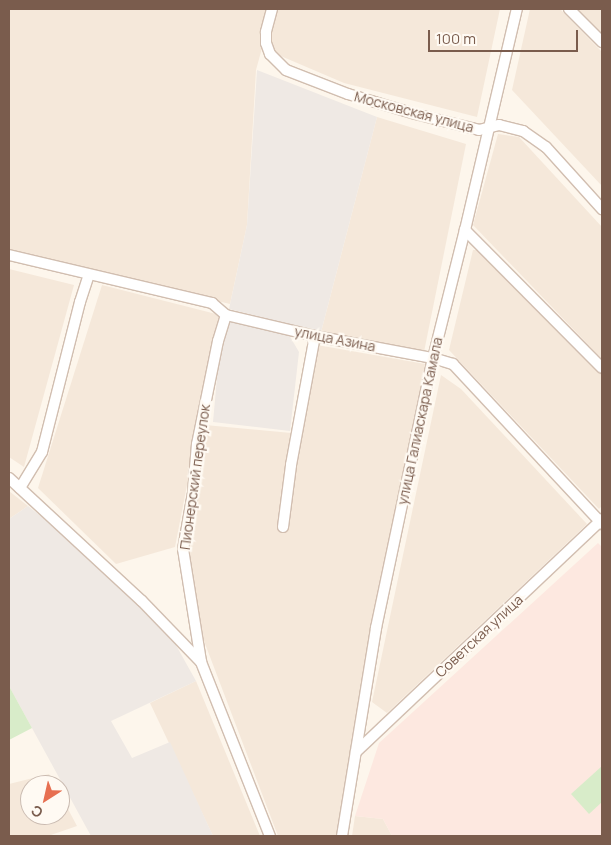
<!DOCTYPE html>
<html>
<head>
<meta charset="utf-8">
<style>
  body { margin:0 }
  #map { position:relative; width:611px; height:845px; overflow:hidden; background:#fdf6ec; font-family:Manrope,sans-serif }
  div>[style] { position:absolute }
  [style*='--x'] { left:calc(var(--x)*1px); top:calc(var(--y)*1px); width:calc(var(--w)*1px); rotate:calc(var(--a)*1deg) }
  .residential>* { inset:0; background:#f5e8da }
  .commercial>* { inset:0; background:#fde8e0 }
  .industrial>* { inset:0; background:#efe9e4 }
  .green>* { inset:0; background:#d8ecc9 }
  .roads { filter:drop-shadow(1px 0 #d1beb0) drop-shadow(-1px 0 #d1beb0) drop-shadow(0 1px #d1beb0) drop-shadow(0 -1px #d1beb0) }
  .minor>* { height:10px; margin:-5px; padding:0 5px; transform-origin:5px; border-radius:5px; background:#fff }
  span { translate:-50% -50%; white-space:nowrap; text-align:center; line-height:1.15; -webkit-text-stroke:4.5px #fffaf3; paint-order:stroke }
  .street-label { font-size:14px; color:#7a5c4d }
  .frame { position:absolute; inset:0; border:10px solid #7a5c4d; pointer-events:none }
  .north { position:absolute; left:20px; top:775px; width:50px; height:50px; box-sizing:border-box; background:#fffaf3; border:1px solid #cabbb1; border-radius:50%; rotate:215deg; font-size:14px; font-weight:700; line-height:20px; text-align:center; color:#7a5c4d }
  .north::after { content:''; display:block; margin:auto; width:18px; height:22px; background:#e76f51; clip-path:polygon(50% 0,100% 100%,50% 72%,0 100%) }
  .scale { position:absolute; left:428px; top:30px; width:150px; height:22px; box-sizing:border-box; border:2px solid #7a5c4d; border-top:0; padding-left:6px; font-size:15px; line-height:18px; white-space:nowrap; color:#7a5c4d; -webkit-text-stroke:4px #fffaf3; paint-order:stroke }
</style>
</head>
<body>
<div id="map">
  <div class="residential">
    <i style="clip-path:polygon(9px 9px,500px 9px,477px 117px,344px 83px,262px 48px,256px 70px,247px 225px,230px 304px,9px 251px)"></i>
    <i style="clip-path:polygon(530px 9px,560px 9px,602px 52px,602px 186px,512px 90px)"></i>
    <i style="clip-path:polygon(576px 9px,602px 9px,602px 36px)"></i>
    <i style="clip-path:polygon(377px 117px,466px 144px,424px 352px,321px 332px)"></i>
    <i style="clip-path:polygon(498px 134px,519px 137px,602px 227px,602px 359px,473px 225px)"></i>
    <i style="clip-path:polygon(473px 250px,478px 250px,602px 374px,602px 506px,599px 509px,449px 350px)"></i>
    <i style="clip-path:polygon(9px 269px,74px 285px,24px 467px,9px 457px)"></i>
    <i style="clip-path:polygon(102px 285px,220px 315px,175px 547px,116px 564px,38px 488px)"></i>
    <i style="clip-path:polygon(317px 345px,425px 364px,337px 836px,278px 836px,204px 641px,188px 551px,205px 425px,302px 434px)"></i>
    <i style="clip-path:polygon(441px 375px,461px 389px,587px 524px,387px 713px,372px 702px)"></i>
    <i style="clip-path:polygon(9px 491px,28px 506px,9px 519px)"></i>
    <i style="clip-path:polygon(196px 681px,260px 836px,213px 836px,150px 703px)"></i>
    <i style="clip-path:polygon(49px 774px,55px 785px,30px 785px,30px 815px,60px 815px,60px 794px,77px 826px,48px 836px,9px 836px,9px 784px)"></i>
    <i style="clip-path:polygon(355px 816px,383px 819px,392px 836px,352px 836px)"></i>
  </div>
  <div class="commercial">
    <i style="clip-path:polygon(598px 543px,602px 547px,602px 836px,392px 836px,383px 819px,355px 816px,379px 743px)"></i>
  </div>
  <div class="industrial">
    <i style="clip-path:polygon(257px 70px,377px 117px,321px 332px,229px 309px,247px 225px)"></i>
    <i style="clip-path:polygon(229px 321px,289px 335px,299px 352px,290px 431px,213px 422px,218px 367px)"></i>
    <i style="clip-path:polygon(28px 506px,94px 559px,172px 638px,196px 681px,111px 721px,132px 758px,170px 742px,213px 836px,91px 836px,9px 686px,9px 519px)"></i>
  </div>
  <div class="green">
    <i style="clip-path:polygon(9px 686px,32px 728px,9px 740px)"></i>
    <i style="clip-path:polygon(602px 766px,602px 802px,589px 814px,571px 794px)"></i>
  </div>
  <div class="roads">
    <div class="minor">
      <i style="--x:272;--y:9;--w:24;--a:105"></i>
      <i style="--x:266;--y:32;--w:11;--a:90"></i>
      <i style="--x:266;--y:43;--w:12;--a:70"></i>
      <i style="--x:270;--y:54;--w:23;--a:45"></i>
      <i style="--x:286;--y:70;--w:66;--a:21.2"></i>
      <i style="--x:348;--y:94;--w:70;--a:16.6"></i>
      <i style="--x:415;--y:114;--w:66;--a:14"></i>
      <i style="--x:479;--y:130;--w:21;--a:-14"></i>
      <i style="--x:499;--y:125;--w:25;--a:14"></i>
      <i style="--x:523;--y:131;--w:28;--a:35"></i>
      <i style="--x:546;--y:147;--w:84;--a:47.9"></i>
      <i style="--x:569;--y:9;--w:47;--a:45"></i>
      <i style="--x:465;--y:230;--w:194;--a:45.2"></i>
      <i style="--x:9;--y:255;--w:209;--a:13.3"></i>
      <i style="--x:212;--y:303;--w:18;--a:41"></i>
      <i style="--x:226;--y:315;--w:91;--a:13.3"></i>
      <i style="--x:315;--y:336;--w:120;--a:10.6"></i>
      <i style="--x:433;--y:358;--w:21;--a:17"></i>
      <i style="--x:453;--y:364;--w:219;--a:47"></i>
      <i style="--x:226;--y:315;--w:27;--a:107"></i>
      <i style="--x:218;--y:341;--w:105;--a:101.5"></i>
      <i style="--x:197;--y:444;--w:49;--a:94.7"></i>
      <i style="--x:193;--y:493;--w:57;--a:100.1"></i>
      <i style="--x:183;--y:549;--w:114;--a:80.9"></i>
      <i style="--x:201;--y:662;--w:187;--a:68.4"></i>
      <i style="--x:9;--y:478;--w:181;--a:42.8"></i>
      <i style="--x:142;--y:601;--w:85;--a:46"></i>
      <i style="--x:20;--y:488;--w:42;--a:-58.6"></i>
      <i style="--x:42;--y:452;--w:155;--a:-75.8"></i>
      <i style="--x:80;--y:302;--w:28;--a:-72"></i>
      <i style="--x:283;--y:527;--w:63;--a:-82.6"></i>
      <i style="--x:291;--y:465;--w:131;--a:-79.5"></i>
      <i style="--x:356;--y:752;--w:339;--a:-43.4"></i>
      <i style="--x:342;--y:836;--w:211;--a:-80.7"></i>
      <i style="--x:376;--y:628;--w:276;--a:-78.1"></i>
      <i style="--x:433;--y:358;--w:132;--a:-76"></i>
      <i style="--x:465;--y:230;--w:227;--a:-76.8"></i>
    </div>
  </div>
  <div class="street-label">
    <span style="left:414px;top:112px;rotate:15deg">Московская улица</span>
    <span style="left:335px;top:339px;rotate:11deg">улица Азина</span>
    <span style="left:420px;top:421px;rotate:-78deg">улица Галиаскара Камала</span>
    <span style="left:195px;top:477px;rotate:-82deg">Пионерский переулок</span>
    <span style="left:479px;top:636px;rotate:-43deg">Советская улица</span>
  </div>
  <div class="frame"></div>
  <div class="north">С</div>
  <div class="scale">100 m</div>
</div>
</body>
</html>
